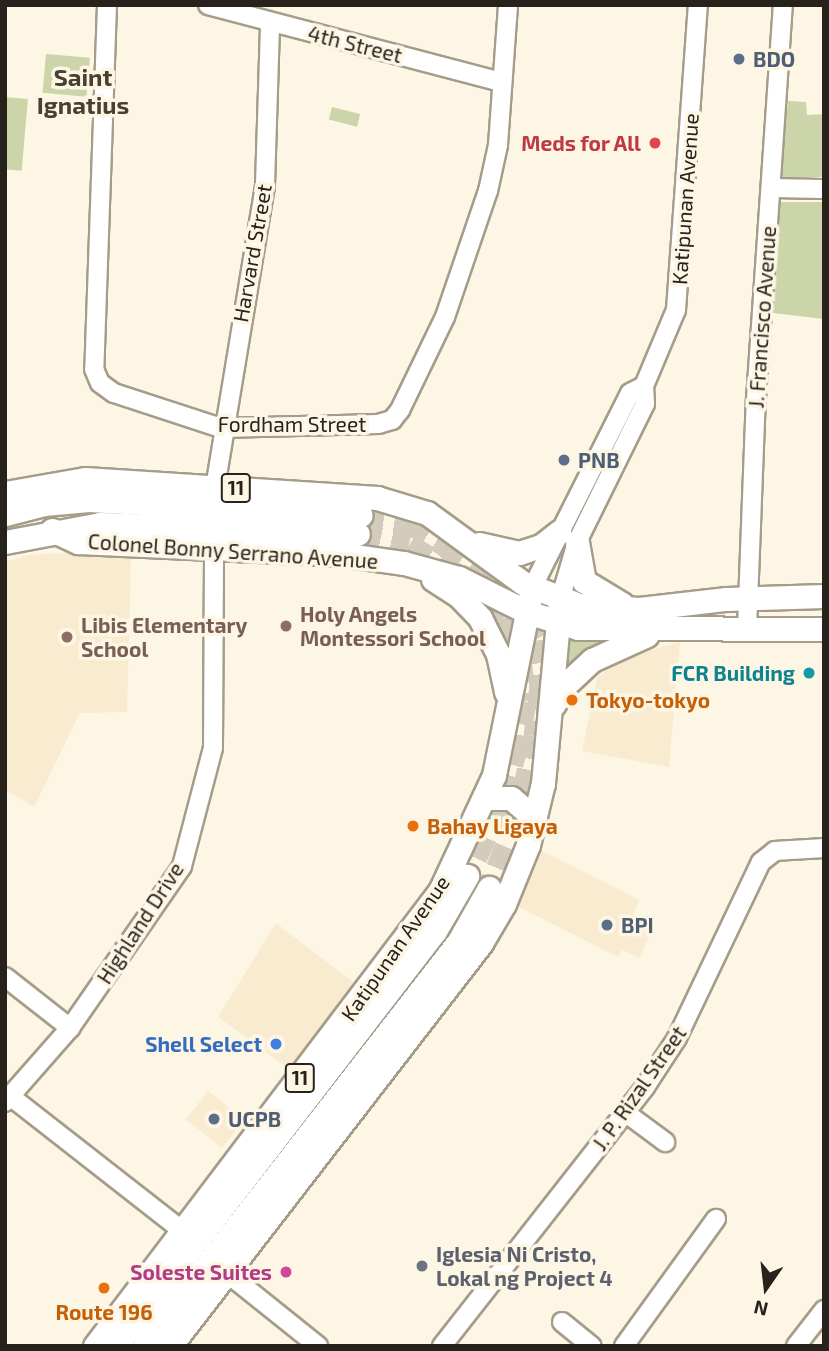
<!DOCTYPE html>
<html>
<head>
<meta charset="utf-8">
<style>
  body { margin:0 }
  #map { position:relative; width:829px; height:1351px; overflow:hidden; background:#fef6e5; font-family:"Exo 2",sans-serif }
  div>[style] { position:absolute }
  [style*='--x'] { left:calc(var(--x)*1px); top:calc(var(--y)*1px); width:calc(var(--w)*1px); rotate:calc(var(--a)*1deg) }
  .built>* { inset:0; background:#f8ebcf; transform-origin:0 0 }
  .green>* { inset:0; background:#ccd4a9; transform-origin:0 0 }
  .major-tunnel>* { height:23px; margin-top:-11.5px; transform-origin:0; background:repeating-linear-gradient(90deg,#d3ccbd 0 23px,transparent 0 34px) }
  .roads { filter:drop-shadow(2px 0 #a59c89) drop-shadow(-2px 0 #a59c89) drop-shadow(0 2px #a59c89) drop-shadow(0 -2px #a59c89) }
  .minor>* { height:18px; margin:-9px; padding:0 9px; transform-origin:9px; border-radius:9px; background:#fff }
  .major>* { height:23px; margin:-11.5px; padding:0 11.5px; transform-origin:11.5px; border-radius:11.5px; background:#fff }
  .dots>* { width:19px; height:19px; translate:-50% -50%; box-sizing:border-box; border:4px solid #fef6e5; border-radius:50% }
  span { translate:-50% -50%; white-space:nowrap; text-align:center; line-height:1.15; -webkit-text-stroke:7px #fef6e5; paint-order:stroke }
  .shield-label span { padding:2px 5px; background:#fef6e5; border:2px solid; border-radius:5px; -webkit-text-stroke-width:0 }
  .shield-label { font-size:19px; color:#27231c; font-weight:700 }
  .street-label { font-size:21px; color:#27231c }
  .service-label { font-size:21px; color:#4e5e75; font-weight:700 }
  .left { translate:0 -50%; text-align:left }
  .health-label { font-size:21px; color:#be3a42; font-weight:700 }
  .right { translate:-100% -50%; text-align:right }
  .education-label { font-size:21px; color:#785e54; font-weight:700 }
  .culture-label { font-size:21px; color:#0d838f; font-weight:700 }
  .food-label { font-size:21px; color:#c56008; font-weight:700 }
  .shop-label { font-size:21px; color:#366cbe; font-weight:700 }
  .worship-label { font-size:21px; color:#5b616d; font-weight:700 }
  .hotel-label { font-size:21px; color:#b23c85; font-weight:700 }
  .quarter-label { font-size:24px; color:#484030; font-weight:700 }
  .frame { position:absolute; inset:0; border:7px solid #27231c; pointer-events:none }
  .north { position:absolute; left:731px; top:1253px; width:70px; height:70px; -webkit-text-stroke:5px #fef6e5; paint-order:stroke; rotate:194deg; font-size:19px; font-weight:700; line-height:28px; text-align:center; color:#27231c }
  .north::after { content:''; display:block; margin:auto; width:24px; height:32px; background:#27231c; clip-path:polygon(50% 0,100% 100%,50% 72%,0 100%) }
</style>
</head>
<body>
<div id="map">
  <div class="built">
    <i style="clip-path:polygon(84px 552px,131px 557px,127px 712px,80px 713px,34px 807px,5px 789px,5px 562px,30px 555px)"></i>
    <i style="clip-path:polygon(680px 642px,669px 767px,582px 751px,597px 678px,616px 660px)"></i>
    <i style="clip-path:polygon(542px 851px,640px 900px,633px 914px,655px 925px,639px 958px,622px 950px,618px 957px,515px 905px)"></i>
    <i style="clip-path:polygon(276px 923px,361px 988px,293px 1072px,218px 1017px)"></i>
    <i style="left:208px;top:1091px;width:46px;height:36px;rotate:38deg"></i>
  </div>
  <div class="green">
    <i style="left:46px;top:54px;width:44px;height:39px;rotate:5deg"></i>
    <i style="left:5px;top:97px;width:23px;height:72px;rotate:5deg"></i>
    <i style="clip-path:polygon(788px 101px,806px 102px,807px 115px,824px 114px,824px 177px,781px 177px)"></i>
    <i style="left:332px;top:107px;width:29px;height:13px;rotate:14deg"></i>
    <i style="clip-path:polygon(779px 202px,824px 202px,824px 319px,773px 313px)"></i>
    <i style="clip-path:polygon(469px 596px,504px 610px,498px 633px)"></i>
    <i style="clip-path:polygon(570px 639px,614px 639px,567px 673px)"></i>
  </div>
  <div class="major-tunnel">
    <i style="--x:361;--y:515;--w:48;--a:8.5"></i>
    <i style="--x:408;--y:522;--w:42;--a:31.4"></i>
    <i style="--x:444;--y:544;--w:89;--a:40.9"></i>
    <i style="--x:511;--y:602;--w:45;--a:56.7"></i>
    <i style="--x:536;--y:640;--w:47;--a:83.9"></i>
    <i style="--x:541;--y:687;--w:49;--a:97"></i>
    <i style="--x:535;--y:736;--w:81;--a:101.4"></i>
    <i style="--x:519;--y:815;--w:79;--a:112.3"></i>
    <i style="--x:358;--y:534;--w:52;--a:12.2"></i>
    <i style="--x:409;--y:545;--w:65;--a:31.7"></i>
    <i style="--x:464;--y:579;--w:55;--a:45"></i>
    <i style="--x:503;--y:618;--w:44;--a:67.5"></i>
    <i style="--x:520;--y:659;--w:42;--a:83.2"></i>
    <i style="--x:525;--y:701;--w:42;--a:99.7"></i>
    <i style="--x:518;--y:742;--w:66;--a:105.7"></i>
    <i style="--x:500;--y:806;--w:77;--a:115.2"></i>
  </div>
  <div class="roads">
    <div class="minor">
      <i style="--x:107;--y:5;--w:364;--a:92"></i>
      <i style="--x:94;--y:369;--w:15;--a:67"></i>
      <i style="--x:100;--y:383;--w:17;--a:36"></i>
      <i style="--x:114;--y:393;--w:113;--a:18.1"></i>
      <i style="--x:221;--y:428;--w:157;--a:-1.5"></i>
      <i style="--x:378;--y:424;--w:15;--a:-16"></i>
      <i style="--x:392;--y:420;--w:13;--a:-51"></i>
      <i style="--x:400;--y:410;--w:103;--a:-64.2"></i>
      <i style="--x:445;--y:317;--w:133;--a:-71.2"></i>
      <i style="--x:488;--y:191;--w:47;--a:-77.7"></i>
      <i style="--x:498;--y:145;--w:140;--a:-85.9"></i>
      <i style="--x:208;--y:5;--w:304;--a:14.7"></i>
      <i style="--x:771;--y:188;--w:53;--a:1.1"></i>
      <i style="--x:216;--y:482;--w:301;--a:-80.6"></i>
      <i style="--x:265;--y:185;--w:163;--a:-88.2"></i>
      <i style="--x:532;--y:588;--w:218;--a:-63.3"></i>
      <i style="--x:630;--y:393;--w:16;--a:-27"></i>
      <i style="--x:560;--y:600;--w:60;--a:-73.7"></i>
      <i style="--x:577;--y:542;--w:154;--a:-63.8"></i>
      <i style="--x:645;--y:404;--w:18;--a:-93"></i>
      <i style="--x:644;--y:386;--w:82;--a:-67.2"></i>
      <i style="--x:676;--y:310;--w:306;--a:-85.9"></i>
      <i style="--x:747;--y:629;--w:230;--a:-87.8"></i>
      <i style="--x:756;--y:399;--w:395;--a:-86.1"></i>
      <i style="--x:5;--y:977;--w:83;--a:38.1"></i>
      <i style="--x:10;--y:1096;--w:219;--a:38"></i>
      <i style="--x:5;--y:1102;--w:98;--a:-48.7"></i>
      <i style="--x:70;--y:1028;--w:197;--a:-55.3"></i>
      <i style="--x:182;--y:866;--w:122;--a:-75.3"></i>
      <i style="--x:213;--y:748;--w:200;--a:-89.7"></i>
      <i style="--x:626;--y:1113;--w:49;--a:36.6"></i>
      <i style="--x:227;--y:1273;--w:117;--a:38.7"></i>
      <i style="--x:562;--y:1322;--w:38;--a:39"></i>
      <i style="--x:442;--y:1346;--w:329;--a:-51.9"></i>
      <i style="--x:645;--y:1087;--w:59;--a:-56.9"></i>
      <i style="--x:677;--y:1038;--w:195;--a:-64.5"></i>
      <i style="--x:761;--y:862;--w:18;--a:-38"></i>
      <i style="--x:775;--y:851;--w:49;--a:-3.5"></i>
      <i style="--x:624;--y:1346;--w:157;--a:-54.1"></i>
      <i style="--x:796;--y:1346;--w:46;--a:-52.1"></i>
    </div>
    <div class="major">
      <i style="--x:5;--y:493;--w:81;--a:-9.9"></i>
      <i style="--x:85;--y:479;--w:293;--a:3.7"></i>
      <i style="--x:377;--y:498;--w:52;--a:16.7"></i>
      <i style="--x:427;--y:513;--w:119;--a:36.1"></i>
      <i style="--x:523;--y:583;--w:60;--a:21.4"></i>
      <i style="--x:579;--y:605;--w:60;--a:3.8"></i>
      <i style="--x:639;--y:609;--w:88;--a:-6.6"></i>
      <i style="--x:726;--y:599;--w:98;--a:-1.8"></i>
      <i style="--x:5;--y:514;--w:40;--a:-14.4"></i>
      <i style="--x:44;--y:504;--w:45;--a:-5.1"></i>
      <i style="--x:89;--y:500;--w:272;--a:3.2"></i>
      <i style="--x:52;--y:530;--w:29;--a:25"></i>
      <i style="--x:78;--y:542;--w:262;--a:2.6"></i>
      <i style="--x:340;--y:554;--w:65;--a:8"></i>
      <i style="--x:404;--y:563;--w:57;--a:15.3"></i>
      <i style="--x:459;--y:578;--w:76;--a:26.6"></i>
      <i style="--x:527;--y:612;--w:53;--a:17.4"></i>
      <i style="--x:578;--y:628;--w:246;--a:0.2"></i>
      <i style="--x:5;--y:542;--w:97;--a:-10.7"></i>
      <i style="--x:100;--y:524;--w:258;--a:2.2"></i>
      <i style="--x:577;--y:542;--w:40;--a:80"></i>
      <i style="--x:584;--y:581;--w:44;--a:31.2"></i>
      <i style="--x:479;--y:544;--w:41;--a:12.7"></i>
      <i style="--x:519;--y:553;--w:23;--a:-18"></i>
      <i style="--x:541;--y:546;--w:23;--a:-38"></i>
      <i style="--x:433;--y:579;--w:30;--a:33"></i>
      <i style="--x:458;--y:595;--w:32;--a:46"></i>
      <i style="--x:480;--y:618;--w:40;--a:63.4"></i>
      <i style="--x:498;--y:654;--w:39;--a:78"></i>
      <i style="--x:554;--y:704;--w:21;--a:-61"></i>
      <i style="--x:564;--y:686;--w:38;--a:-43"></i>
      <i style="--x:592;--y:660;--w:60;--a:-24.4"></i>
      <i style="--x:485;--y:798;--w:26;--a:0"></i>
      <i style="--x:511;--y:798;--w:32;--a:41"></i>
      <i style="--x:95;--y:1346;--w:571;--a:-52.83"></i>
      <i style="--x:440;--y:891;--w:128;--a:-65"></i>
      <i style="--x:494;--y:775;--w:191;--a:-78.5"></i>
      <i style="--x:116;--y:1346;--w:523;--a:-52.45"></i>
      <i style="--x:435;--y:931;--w:64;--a:-59.8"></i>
      <i style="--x:144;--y:1346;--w:513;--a:-52.13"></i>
      <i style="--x:459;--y:941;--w:61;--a:-60.5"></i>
      <i style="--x:170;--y:1346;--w:509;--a:-52.34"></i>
      <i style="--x:481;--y:943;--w:45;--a:-59.5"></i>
      <i style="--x:504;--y:904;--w:64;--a:-67.9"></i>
      <i style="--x:528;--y:845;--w:64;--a:-76.4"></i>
      <i style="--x:543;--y:783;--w:184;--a:-84.7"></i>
    </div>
  </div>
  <div class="dots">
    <i style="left:739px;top:59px;background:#5c6f8a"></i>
    <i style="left:655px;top:143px;background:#e0444e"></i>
    <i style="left:564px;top:460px;background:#5c6f8a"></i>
    <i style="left:286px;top:626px;background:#8d6e63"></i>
    <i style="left:67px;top:637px;background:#8d6e63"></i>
    <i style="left:809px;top:673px;background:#0f9aa8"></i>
    <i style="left:572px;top:700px;background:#e8710a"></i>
    <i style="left:413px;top:826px;background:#e8710a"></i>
    <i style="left:607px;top:925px;background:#5c6f8a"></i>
    <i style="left:276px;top:1044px;background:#3f7fe0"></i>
    <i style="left:214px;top:1119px;background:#5c6f8a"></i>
    <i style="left:422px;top:1266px;background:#6b7280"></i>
    <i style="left:286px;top:1272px;background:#d1479c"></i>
    <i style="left:104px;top:1288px;background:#e8710a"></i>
  </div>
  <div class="shield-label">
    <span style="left:236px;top:488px">11</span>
    <span style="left:300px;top:1078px">11</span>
  </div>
  <div class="street-label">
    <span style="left:355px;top:44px;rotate:14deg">4th Street</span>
    <span style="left:685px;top:199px;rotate:-86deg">Katipunan Avenue</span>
    <span style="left:252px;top:253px;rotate:-80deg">Harvard Street</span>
    <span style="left:762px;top:317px;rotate:-86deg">J. Francisco Avenue</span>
    <span style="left:292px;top:424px">Fordham Street</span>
    <span style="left:233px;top:551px;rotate:4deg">Colonel Bonny Serrano Avenue</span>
    <span style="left:140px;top:923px;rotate:-57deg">Highland Drive</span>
    <span style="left:395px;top:948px;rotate:-55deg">Katipunan Avenue</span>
    <span style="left:639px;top:1088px;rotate:-55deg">J. P. Rizal Street</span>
  </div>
  <div class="service-label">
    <span class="left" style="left:753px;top:59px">BDO</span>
    <span class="left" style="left:578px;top:460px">PNB</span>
    <span class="left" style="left:621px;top:925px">BPI</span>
    <span class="left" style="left:228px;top:1119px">UCPB</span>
  </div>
  <div class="health-label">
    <span class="right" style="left:641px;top:143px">Meds for All</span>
  </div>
  <div class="education-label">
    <span class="left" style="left:300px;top:626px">Holy Angels<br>Montessori School</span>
    <span class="left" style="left:81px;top:637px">Libis Elementary<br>School</span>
  </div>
  <div class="culture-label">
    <span class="right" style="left:795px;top:673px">FCR Building</span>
  </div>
  <div class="food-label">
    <span class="left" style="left:586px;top:700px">Tokyo-tokyo</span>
    <span class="left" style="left:427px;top:826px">Bahay Ligaya</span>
    <span style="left:104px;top:1312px">Route 196</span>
  </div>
  <div class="shop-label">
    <span class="right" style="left:262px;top:1044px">Shell Select</span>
  </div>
  <div class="worship-label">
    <span class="left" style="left:436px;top:1266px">Iglesia Ni Cristo,<br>Lokal ng Project 4</span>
  </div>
  <div class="hotel-label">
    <span class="right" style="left:272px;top:1272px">Soleste Suites</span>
  </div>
  <div class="quarter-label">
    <span style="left:83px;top:91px">Saint<br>Ignatius</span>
  </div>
  <div class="frame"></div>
  <div class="north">N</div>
</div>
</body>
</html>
